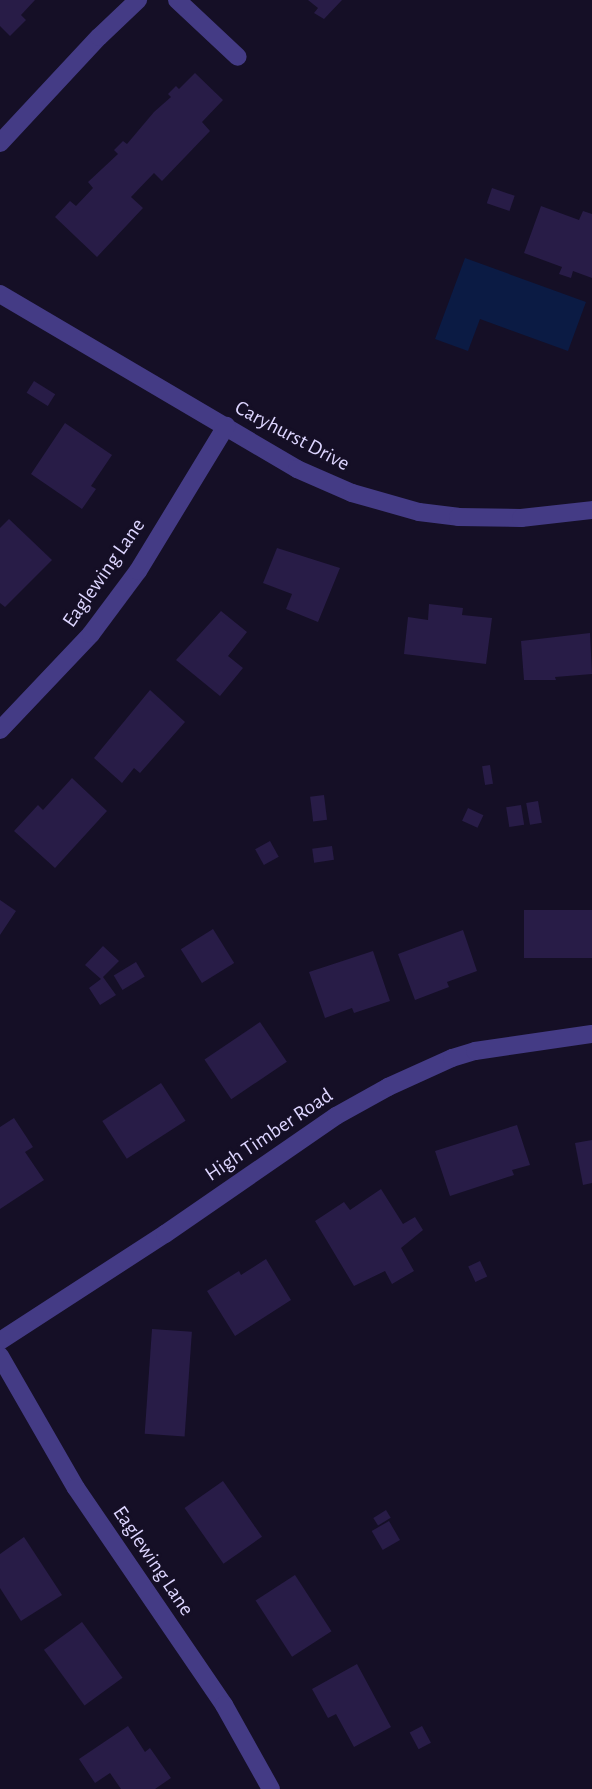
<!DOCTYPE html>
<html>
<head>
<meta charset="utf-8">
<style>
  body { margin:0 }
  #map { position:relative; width:592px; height:1789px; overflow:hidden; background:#150f26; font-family:"Alegreya Sans",sans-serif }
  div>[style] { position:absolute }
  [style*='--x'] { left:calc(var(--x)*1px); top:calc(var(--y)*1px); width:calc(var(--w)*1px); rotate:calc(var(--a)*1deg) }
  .water>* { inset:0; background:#0b1b44 }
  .building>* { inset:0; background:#281c47; transform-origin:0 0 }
  .minor>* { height:18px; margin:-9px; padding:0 9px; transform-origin:9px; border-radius:9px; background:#443b85 }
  span { translate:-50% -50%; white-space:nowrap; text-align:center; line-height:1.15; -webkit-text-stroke:6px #150f26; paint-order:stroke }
  .street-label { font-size:21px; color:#ddd5ff }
</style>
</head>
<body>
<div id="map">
  <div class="water">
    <i style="clip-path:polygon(465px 258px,586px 302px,568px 351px,480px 319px,468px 351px,435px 339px)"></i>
  </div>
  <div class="building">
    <i style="clip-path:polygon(0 0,35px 0,21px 15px,26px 20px,10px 36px,0 26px)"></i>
    <i style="clip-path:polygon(308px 0,342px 0,324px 19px,314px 13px,318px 8px)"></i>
    <i style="clip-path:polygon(195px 73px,223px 100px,202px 122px,210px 131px,162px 181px,154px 173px,131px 197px,143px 208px,97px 257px,55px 217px,70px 201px,76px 206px,93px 188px,88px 182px,118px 154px,114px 150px,123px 141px,127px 144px,154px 112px,171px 97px,168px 94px,176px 86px,179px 89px)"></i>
    <i style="left:492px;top:188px;width:24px;height:16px;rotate:19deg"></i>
    <i style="clip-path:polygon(541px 206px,579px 220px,583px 211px,592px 214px,592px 278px,573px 271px,571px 278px,559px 274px,562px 267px,524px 253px)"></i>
    <i style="left:34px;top:381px;width:25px;height:14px;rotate:32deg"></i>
    <i style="clip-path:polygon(65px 423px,112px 455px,91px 486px,96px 489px,82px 509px,31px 474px)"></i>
    <i style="clip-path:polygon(9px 519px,52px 560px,5px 607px,0 603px,0 528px)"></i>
    <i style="clip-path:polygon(277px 548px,340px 568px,318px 622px,286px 609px,292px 594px,263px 583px)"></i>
    <i style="clip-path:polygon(429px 604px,463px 608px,462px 615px,492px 618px,486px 664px,404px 654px,408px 617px,428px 620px)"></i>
    <i style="clip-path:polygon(221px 611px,247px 632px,228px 656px,243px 668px,220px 696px,176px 660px)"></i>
    <i style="clip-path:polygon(590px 633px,592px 674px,555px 677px,556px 680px,524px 680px,521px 641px)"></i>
    <i style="clip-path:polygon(150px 690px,185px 722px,140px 773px,134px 768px,122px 783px,94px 758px)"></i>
    <i style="left:490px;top:765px;width:19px;height:8px;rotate:81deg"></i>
    <i style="clip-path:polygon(72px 778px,107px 811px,55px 868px,14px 831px,38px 805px,43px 810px)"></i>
    <i style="left:324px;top:795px;width:25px;height:14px;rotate:83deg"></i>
    <i style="left:538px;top:801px;width:22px;height:12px;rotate:80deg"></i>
    <i style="left:521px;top:805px;width:20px;height:15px;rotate:81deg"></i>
    <i style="left:468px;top:808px;width:17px;height:14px;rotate:25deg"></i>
    <i style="left:270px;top:841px;width:18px;height:17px;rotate:61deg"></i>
    <i style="left:332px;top:846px;width:14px;height:20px;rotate:82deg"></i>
    <i style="clip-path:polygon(0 900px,16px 911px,0 935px)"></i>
    <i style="left:592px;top:910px;width:48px;height:68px;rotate:90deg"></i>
    <i style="left:213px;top:929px;width:40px;height:38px;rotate:58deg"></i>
    <i style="clip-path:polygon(463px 930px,477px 971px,447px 982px,449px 987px,415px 1000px,398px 954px)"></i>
    <i style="clip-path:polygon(103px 946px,119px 961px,103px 977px,116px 995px,100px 1005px,89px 988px,101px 979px,85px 965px)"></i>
    <i style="clip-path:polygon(373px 951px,390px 1001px,354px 1013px,352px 1008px,325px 1018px,309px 972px)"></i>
    <i style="left:136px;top:962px;width:17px;height:26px;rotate:59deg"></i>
    <i style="left:260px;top:1022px;width:48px;height:67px;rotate:56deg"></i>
    <i style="left:161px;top:1083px;width:45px;height:70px;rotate:57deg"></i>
    <i style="clip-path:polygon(14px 1118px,33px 1147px,25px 1152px,44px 1180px,0 1209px,0 1127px)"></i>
    <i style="clip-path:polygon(517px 1125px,530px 1165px,512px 1170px,514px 1175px,450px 1196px,435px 1151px)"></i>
    <i style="clip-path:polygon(592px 1140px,592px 1183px,583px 1185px,575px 1143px)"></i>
    <i style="clip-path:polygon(381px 1189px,403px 1224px,415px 1217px,423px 1230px,401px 1248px,414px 1271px,392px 1284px,385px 1271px,354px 1286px,315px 1221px,344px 1202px,350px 1210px)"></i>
    <i style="clip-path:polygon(266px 1259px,291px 1300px,235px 1336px,207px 1291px,239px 1271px,241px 1275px)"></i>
    <i style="left:480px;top:1261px;width:17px;height:13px;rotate:65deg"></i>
    <i style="left:152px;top:1329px;width:40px;height:105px;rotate:4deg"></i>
    <i style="left:223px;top:1481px;width:68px;height:47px;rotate:55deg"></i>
    <i style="left:386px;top:1510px;width:9px;height:15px;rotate:58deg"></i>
    <i style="left:389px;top:1521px;width:22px;height:20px;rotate:60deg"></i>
    <i style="clip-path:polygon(24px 1537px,62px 1595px,21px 1621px,0 1588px,0 1554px)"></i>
    <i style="left:295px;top:1575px;width:67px;height:47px;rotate:57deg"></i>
    <i style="left:82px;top:1622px;width:69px;height:47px;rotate:54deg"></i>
    <i style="clip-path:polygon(357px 1664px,391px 1727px,354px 1747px,336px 1714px,328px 1718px,312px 1689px)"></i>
    <i style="clip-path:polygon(128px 1726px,145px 1752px,150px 1748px,171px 1778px,155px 1789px,121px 1789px,110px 1773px,95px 1783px,79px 1759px)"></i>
    <i style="left:422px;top:1726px;width:19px;height:14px;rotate:62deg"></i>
  </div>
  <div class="minor">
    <i style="--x:177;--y:0;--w:83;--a:43.1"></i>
    <i style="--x:0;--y:143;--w:145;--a:-47"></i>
    <i style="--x:99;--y:37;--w:54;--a:-43.5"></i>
    <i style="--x:0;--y:294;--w:345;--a:30.5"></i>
    <i style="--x:297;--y:469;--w:60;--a:23.6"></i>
    <i style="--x:352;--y:493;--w:70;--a:15.8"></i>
    <i style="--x:419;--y:512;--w:39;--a:7"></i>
    <i style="--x:458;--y:517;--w:63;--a:0.9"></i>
    <i style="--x:521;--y:518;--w:71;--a:-6.4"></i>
    <i style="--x:0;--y:730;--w:132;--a:-46.5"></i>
    <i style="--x:91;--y:634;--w:79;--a:-53.3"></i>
    <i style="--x:138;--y:571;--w:170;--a:-58.7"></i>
    <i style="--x:0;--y:1341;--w:197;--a:-33"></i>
    <i style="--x:165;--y:1234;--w:208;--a:-34.6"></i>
    <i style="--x:336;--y:1116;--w:60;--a:-29.1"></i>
    <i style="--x:388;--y:1087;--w:70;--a:-24.4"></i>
    <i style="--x:452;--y:1058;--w:24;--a:-17"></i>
    <i style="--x:475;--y:1051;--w:118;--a:-8.3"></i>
    <i style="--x:0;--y:1356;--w:152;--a:60.1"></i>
    <i style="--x:76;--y:1488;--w:263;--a:55.7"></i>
    <i style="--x:224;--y:1705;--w:96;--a:60.8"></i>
  </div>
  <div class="street-label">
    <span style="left:292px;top:436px;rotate:28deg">Caryhurst Drive</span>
    <span style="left:104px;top:573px;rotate:-55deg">Eaglewing Lane</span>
    <span style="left:269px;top:1135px;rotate:-34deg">High Timber Road</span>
    <span style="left:153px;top:1561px;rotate:56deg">Eaglewing Lane</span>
  </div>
</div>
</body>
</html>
